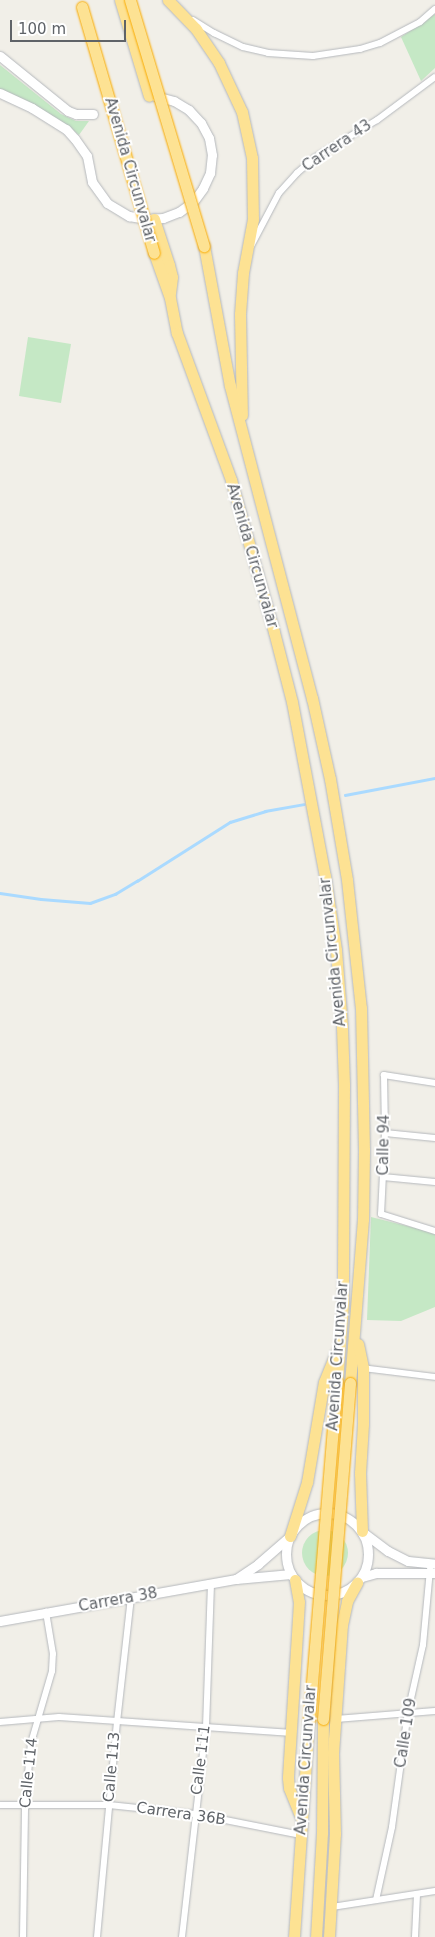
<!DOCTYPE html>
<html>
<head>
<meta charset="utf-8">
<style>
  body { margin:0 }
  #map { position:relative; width:435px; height:1937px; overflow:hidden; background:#f1efe8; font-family:"DejaVu Sans",sans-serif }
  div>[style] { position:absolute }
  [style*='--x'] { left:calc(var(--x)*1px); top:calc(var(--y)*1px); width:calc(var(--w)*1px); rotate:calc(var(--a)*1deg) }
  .green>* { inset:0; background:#c5e8c5 }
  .round { border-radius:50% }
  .stream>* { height:2.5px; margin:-1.25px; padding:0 1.25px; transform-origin:1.25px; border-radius:1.25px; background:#aadaff }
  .roads { filter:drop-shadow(0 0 1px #b5b8bc) drop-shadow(0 0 1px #b5b8bc) }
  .street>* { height:6px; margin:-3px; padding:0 3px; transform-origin:3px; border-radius:3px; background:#fff }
  .secondary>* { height:9px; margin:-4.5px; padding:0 4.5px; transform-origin:4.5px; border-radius:4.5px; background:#fff }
  .secondary>.ring { margin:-4.5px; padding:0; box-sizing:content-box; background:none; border:9px solid #fff; border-radius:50% }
  .highway>* { height:11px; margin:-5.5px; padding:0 5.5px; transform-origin:5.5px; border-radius:5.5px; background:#fde293 }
  .bridges { filter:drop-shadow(0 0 1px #f9ab00) drop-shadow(0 0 1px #f9ab00) }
  .highway-bridge>* { height:11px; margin:-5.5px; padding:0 5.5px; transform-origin:5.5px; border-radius:5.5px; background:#fde293 }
  span { translate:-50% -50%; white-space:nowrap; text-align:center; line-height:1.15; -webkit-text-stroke:4px #fff; paint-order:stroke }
  .street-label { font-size:15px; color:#5f6368 }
  .scale { position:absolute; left:10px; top:20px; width:116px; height:22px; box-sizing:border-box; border:2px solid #5f6368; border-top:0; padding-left:6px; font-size:15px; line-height:18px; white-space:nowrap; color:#5f6368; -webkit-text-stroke:4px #fff; paint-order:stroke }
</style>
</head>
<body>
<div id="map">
  <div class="green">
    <div style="clip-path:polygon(435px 14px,435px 68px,421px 81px,401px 37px)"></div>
    <div style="clip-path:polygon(0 65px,61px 114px,76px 121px,89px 121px,79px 135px,67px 125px,0 90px)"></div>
    <div style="clip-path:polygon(28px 337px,71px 344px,61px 403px,19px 396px)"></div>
    <div style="clip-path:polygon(371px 1217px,435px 1233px,435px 1307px,401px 1321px,367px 1320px)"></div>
    <div class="round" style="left:302px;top:1530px;width:46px;height:46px"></div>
  </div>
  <div class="stream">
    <div style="--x:345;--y:795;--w:92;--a:-10.7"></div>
    <div style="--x:0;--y:893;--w:41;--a:8.3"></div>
    <div style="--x:41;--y:899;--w:49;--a:4.7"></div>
    <div style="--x:90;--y:903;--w:27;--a:-20"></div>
    <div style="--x:115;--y:894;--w:26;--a:-31"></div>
    <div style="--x:137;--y:881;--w:110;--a:-32.4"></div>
    <div style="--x:230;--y:822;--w:37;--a:-17"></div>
    <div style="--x:265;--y:811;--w:39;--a:-10"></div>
  </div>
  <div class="roads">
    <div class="street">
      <div style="--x:193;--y:20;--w:25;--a:32"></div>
      <div style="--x:214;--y:33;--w:32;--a:26"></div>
      <div style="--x:243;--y:47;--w:26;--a:13"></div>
      <div style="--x:268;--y:53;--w:45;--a:3.8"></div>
      <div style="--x:313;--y:56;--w:48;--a:-8.5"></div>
      <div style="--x:360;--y:49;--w:21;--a:-17"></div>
      <div style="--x:380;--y:43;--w:45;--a:-27.7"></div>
      <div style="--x:420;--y:22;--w:20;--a:-41"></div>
      <div style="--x:251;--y:246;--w:60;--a:-62.2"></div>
      <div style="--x:279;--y:193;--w:27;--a:-48"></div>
      <div style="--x:297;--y:173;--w:23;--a:-41"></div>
      <div style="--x:314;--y:158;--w:74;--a:-31.1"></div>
      <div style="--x:377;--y:120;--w:72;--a:-36.6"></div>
      <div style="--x:435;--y:1083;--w:52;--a:-171.1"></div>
      <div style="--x:384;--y:1075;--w:58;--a:89"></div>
      <div style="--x:385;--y:1133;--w:81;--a:92.8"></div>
      <div style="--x:381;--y:1214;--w:57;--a:17.5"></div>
      <div style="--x:385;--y:1133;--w:50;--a:5.7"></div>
      <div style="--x:383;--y:1177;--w:52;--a:5.5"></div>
      <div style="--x:362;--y:1368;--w:74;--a:7"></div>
      <div style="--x:336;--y:1719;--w:99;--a:-4.6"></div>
      <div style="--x:0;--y:1722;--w:59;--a:-4.8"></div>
      <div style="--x:59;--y:1717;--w:234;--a:3.9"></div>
      <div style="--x:0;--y:1805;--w:109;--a:0"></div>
      <div style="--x:109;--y:1805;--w:86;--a:6"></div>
      <div style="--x:195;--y:1814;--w:108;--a:11.2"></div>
      <div style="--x:376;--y:1900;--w:75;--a:-77.6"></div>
      <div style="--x:392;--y:1827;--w:116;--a:-82.1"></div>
      <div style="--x:408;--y:1712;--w:69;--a:-77.4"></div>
      <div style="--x:423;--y:1645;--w:76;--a:-84.7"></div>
      <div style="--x:332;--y:1907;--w:104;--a:-8.8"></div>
      <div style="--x:23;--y:1937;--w:132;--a:-89.1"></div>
      <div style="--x:25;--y:1805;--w:62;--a:-84.5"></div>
      <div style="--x:31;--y:1743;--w:75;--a:-73.7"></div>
      <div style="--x:52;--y:1671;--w:17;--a:-87"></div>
      <div style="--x:53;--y:1654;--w:43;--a:-99.5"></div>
      <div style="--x:97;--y:1937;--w:216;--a:-84.7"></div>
      <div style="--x:117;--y:1722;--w:126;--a:-83.6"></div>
      <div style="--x:182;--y:1937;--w:211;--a:-83.5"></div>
      <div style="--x:206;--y:1727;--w:144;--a:-88"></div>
      <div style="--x:415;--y:1937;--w:43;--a:-87.3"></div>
    </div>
    <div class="secondary">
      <div style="--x:0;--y:56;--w:87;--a:39"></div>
      <div style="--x:68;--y:111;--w:9;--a:21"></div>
      <div style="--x:76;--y:114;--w:17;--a:0"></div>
      <div style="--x:0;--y:93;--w:35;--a:25"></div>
      <div style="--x:32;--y:108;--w:40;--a:32"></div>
      <div style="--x:66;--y:129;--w:13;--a:48"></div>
      <div style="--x:75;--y:139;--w:21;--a:55"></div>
      <div style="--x:87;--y:156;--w:26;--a:79"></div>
      <div style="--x:92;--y:182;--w:26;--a:54"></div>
      <div style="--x:107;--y:203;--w:26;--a:31"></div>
      <div style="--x:129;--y:216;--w:17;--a:10"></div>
      <div style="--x:146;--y:219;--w:17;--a:-3"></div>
      <div style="--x:163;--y:218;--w:17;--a:-21"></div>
      <div style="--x:179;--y:212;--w:17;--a:-36"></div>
      <div style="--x:193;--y:202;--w:17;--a:-54"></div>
      <div style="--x:203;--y:188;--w:17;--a:-65"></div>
      <div style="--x:210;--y:173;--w:18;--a:-84"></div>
      <div style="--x:212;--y:155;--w:17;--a:-100"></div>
      <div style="--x:209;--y:138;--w:17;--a:-118"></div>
      <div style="--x:201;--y:123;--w:18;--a:-133"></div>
      <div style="--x:189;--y:110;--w:17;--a:-149"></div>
      <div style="--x:174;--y:101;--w:20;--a:-165"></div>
      <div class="ring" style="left:286px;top:1513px;width:73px;height:73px"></div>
      <div style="--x:364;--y:1533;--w:30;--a:37"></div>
      <div style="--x:388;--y:1551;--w:22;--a:27"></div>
      <div style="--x:408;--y:1561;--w:27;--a:6"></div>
      <div style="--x:362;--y:1577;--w:15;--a:-16"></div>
      <div style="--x:376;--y:1573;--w:59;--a:0"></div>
      <div style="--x:236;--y:1579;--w:27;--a:-34"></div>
      <div style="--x:258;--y:1564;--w:41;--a:-41.1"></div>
      <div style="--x:0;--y:1621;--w:240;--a:-10.1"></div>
      <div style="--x:236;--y:1579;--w:55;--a:-5.2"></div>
    </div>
    <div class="highway">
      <div style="--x:120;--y:0;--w:100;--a:73.2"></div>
      <div style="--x:168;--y:0;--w:40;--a:46"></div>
      <div style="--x:196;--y:29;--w:41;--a:55.9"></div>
      <div style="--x:219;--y:63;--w:54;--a:64.9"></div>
      <div style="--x:242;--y:112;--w:47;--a:77.7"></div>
      <div style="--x:252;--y:158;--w:61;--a:89.1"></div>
      <div style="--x:253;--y:219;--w:55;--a:100.5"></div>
      <div style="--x:243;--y:273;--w:41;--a:94.2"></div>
      <div style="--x:240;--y:314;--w:101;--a:88.9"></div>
      <div style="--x:154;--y:219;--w:48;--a:71.9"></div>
      <div style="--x:169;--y:265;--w:12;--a:76"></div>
      <div style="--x:172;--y:277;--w:17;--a:97"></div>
      <div style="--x:204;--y:246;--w:142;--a:79.5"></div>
      <div style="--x:230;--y:386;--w:323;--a:75.3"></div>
      <div style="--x:312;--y:698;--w:83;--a:77.5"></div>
      <div style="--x:330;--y:779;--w:102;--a:80.4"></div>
      <div style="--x:347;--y:880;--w:129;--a:83.8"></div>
      <div style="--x:361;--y:1008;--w:142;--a:88.8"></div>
      <div style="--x:364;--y:1150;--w:69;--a:90.8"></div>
      <div style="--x:363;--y:1219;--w:165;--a:94.5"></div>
      <div style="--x:154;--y:253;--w:48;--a:70.4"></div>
      <div style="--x:170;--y:298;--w:36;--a:79"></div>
      <div style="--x:177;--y:333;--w:157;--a:69.8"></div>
      <div style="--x:231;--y:480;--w:158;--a:74.2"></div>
      <div style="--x:274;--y:632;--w:72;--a:75.6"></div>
      <div style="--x:292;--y:702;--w:177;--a:79.3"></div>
      <div style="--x:325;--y:876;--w:75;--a:81.5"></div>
      <div style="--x:336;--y:950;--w:77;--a:85.5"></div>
      <div style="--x:342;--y:1027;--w:58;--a:88"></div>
      <div style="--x:344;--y:1085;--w:217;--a:90.3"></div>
      <div style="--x:343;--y:1302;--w:79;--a:94.3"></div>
      <div style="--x:358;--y:1344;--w:25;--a:78"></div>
      <div style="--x:363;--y:1368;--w:56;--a:90"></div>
      <div style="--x:363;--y:1424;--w:49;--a:93.5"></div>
      <div style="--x:360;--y:1473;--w:58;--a:88"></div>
      <div style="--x:290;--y:1536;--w:57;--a:-72.5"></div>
      <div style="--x:307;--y:1482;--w:101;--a:-80.4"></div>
      <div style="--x:324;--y:1382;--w:31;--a:-68"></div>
      <div style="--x:295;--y:1580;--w:22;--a:80"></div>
      <div style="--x:299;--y:1602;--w:176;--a:93.6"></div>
      <div style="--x:288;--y:1778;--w:10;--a:84"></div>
      <div style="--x:289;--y:1788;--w:35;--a:68"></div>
      <div style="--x:294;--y:1937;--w:219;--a:-86.1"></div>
      <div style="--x:316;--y:1937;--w:104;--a:-86.7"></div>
      <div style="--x:322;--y:1833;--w:114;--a:-89.5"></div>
      <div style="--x:329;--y:1937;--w:103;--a:-86.7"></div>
      <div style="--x:335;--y:1834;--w:81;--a:-91.4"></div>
      <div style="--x:333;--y:1753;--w:128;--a:-86"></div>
      <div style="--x:342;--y:1625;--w:25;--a:-78"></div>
      <div style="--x:347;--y:1601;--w:21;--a:-61"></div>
    </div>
  </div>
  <div class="bridges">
    <div class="highway-bridge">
      <div style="--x:130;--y:0;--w:257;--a:73.3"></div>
      <div style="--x:82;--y:7;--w:256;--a:73.7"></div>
      <div style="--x:309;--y:1719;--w:339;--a:-85.3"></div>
      <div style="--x:323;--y:1719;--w:337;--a:-85.4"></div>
    </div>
  </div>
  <div class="street-label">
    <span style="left:337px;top:146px;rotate:-34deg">Carrera 43</span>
    <span style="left:130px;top:170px;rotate:74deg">Avenida Circunvalar</span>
    <span style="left:252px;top:556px;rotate:74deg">Avenida Circunvalar</span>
    <span style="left:333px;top:952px;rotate:-96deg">Avenida Circunvalar</span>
    <span style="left:384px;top:1145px;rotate:-89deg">Calle 94</span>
    <span style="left:338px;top:1356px;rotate:-86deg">Avenida Circunvalar</span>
    <span style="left:118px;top:1600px;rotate:-10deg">Carrera 38</span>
    <span style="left:406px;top:1733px;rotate:-81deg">Calle 109</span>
    <span style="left:201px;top:1760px;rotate:-83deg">Calle 111</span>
    <span style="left:306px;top:1760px;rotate:-86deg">Avenida Circunvalar</span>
    <span style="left:112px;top:1767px;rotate:-85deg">Calle 113</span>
    <span style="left:29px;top:1773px;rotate:-84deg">Calle 114</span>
    <span style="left:181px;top:1814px;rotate:8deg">Carrera 36B</span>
  </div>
  <div class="scale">100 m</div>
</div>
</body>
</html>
